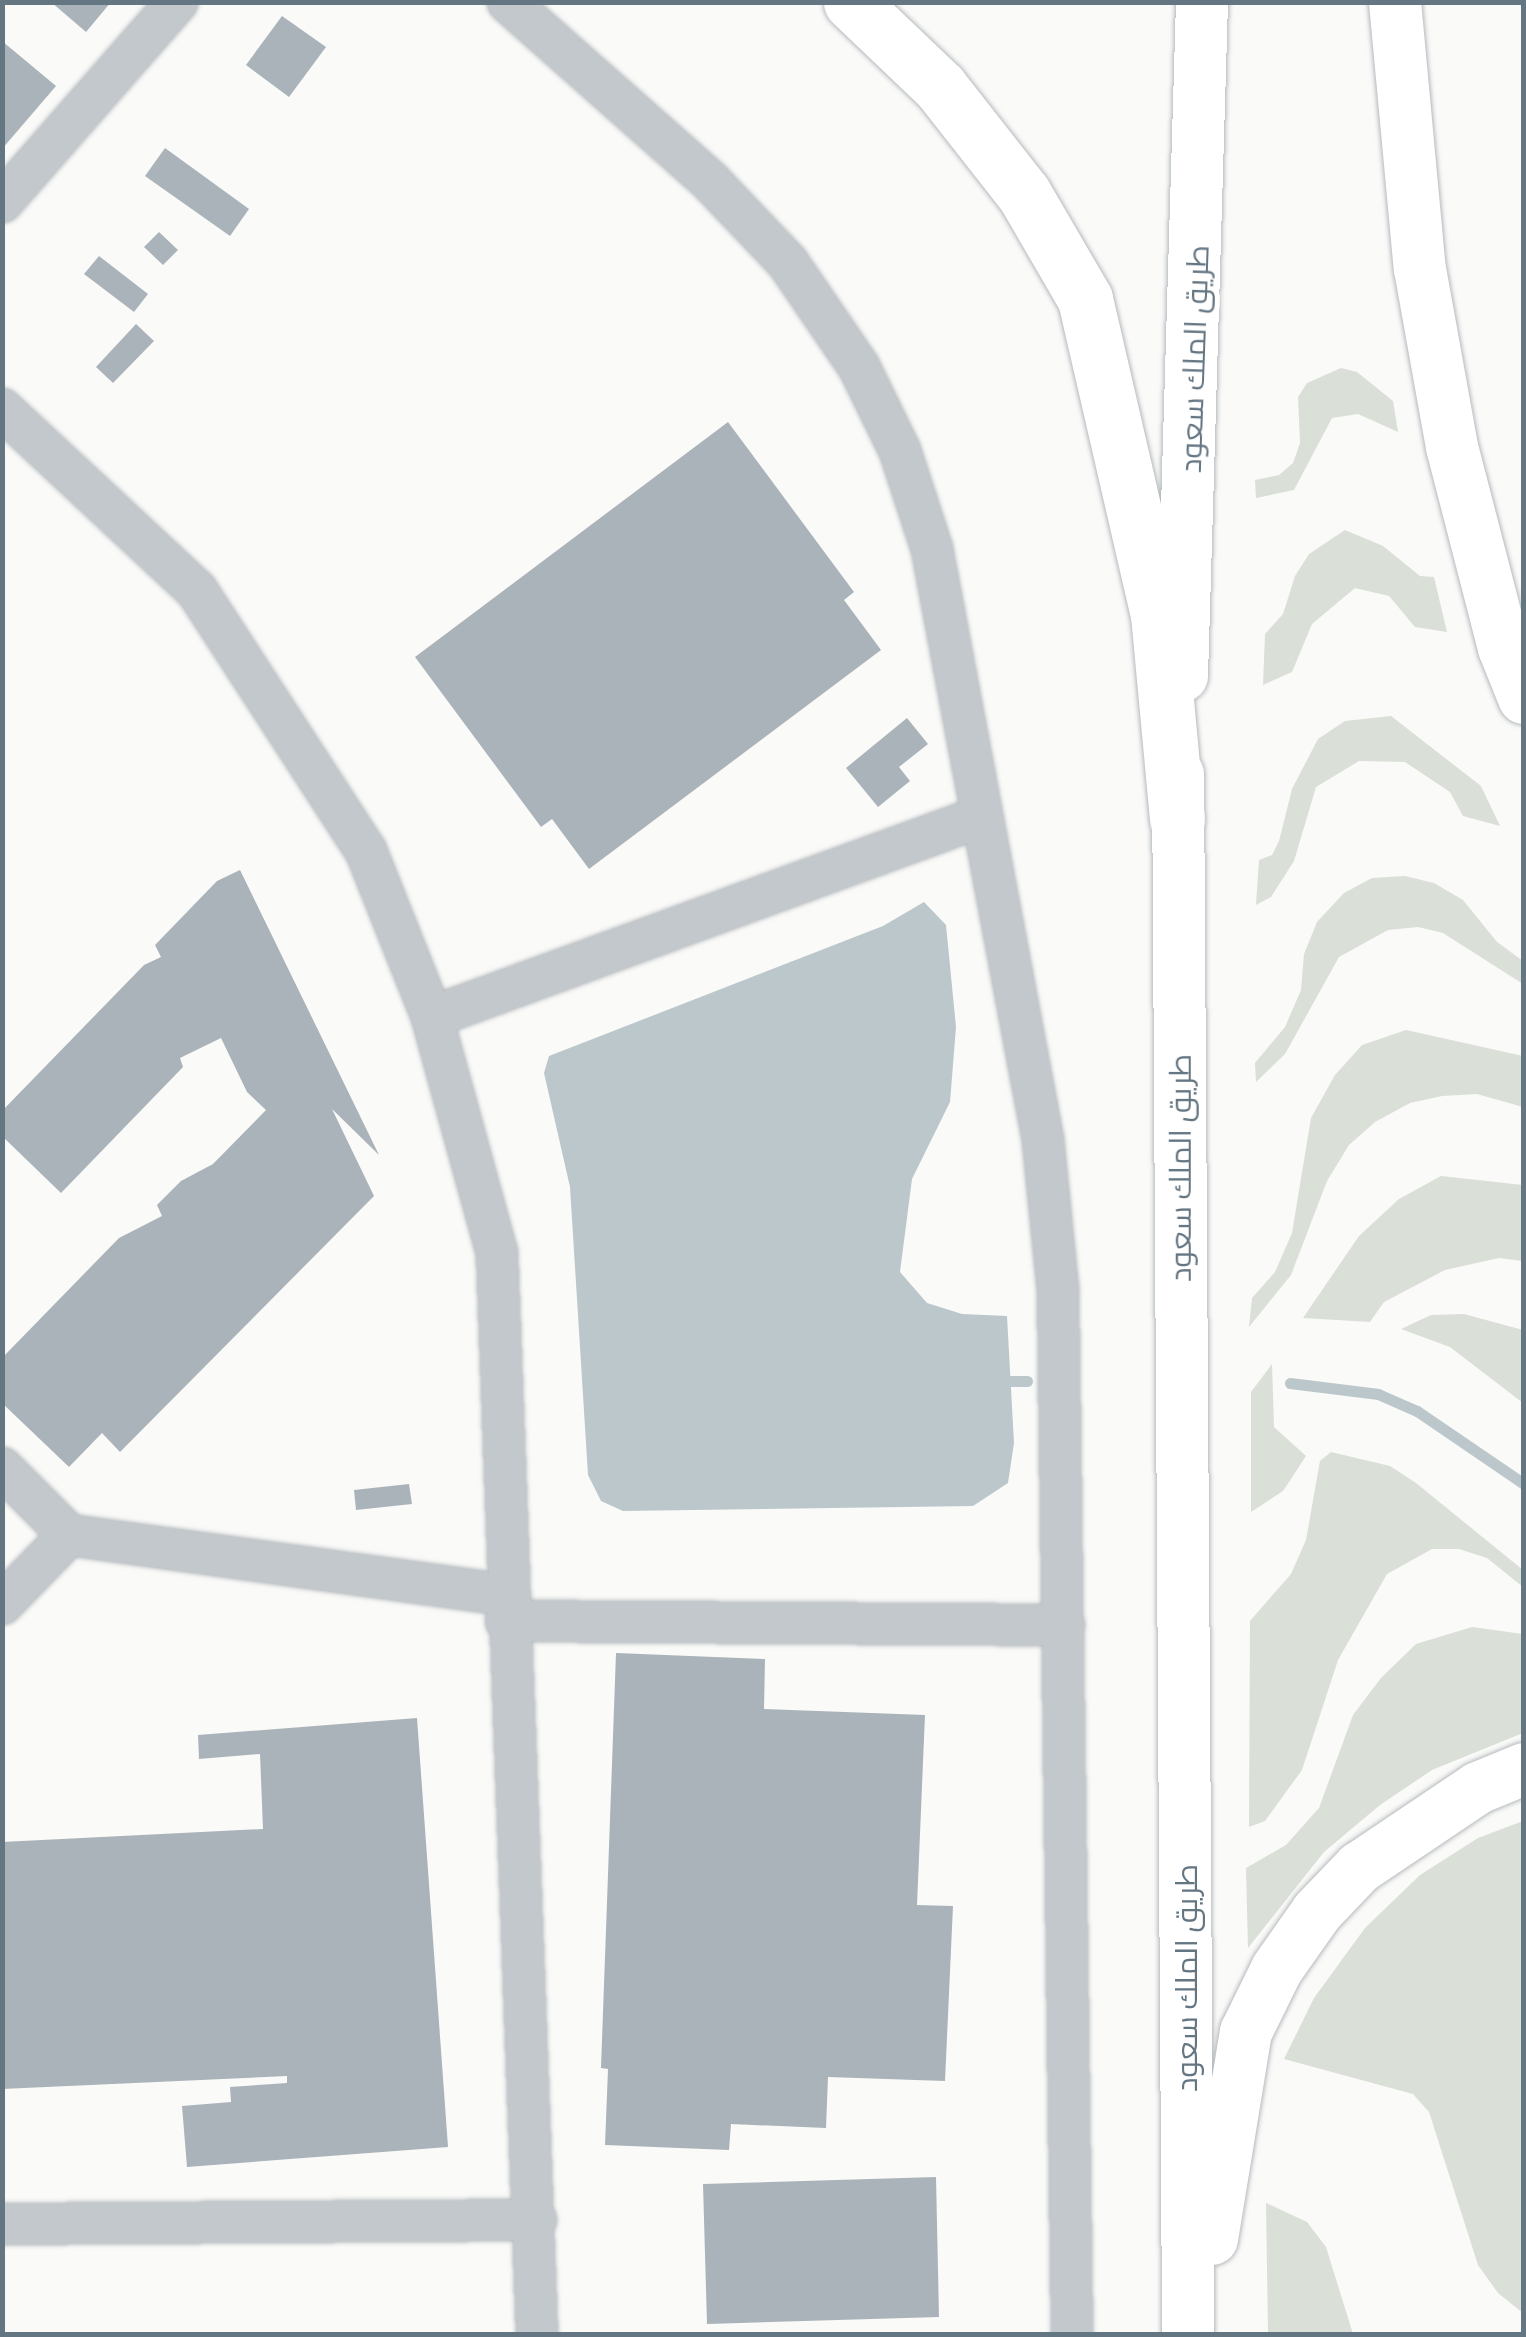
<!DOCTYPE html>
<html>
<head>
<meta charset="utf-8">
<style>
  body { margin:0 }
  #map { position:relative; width:1526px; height:2337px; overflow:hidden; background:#fafaf8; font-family:"Exo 2",Cairo,sans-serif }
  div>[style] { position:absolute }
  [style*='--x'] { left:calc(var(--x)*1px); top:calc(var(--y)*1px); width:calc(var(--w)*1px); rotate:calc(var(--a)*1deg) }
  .green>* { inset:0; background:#dadfd7 }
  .water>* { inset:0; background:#bbc7cb }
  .stream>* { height:11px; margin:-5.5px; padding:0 5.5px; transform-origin:5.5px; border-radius:5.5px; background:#bbc7cb }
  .building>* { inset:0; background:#aab3b9 }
  .roads { filter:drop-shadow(0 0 2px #b5babe) drop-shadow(0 0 2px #b5babe) }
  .minor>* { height:40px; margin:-20px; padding:0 20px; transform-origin:20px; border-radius:20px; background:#c3c8cc }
  .major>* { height:52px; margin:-26px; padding:0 26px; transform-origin:26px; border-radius:26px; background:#fff }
  .highway>* { height:55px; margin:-27.5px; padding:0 27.5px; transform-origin:27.5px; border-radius:27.5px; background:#fff }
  span { translate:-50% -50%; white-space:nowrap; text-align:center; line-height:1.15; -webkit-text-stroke:10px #fff; paint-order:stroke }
  .street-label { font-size:30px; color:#657683 }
  .frame { position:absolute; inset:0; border:5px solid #657683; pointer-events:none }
</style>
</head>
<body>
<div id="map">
  <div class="green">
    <div style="clip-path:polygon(1341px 368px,1357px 372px,1393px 401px,1398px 432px,1358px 414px,1332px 418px,1294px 490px,1256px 498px,1255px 480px,1279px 475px,1293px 463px,1300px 443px,1298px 397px,1307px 383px)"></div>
    <div style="clip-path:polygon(1345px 530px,1383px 546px,1420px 576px,1434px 577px,1447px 632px,1415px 627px,1389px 596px,1355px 588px,1312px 624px,1292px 672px,1263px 685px,1265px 634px,1283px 614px,1295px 576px,1309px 554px)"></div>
    <div style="clip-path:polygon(1391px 716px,1481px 786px,1500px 826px,1463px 816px,1450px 792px,1405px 762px,1359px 761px,1316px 787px,1294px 861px,1271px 897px,1256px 905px,1259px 860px,1272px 855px,1279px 841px,1292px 789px,1318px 739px,1345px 721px)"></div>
    <div style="clip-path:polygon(1405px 876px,1434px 883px,1463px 900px,1497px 942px,1523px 961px,1523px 984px,1443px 933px,1418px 927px,1388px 930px,1339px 957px,1285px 1054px,1256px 1082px,1255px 1063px,1285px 1027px,1301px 990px,1304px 954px,1317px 922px,1344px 893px,1372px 878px)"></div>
    <div style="clip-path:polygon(1406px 1030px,1523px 1056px,1523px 1107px,1477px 1094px,1442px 1096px,1410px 1103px,1375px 1122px,1349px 1145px,1327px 1181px,1291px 1275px,1249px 1327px,1252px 1298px,1275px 1272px,1292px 1233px,1311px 1118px,1335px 1075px,1362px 1045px)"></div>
    <div style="clip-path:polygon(1441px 1176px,1523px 1185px,1523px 1261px,1499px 1258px,1445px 1270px,1384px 1302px,1370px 1322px,1303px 1318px,1359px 1236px,1399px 1199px)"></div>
    <div style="clip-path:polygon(1464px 1314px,1523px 1330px,1523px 1403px,1450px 1347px,1401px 1329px,1431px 1315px)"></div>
    <div style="clip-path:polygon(1272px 1364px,1274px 1427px,1306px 1456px,1283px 1491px,1251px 1512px,1251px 1392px)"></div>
    <div style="clip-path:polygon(1331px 1452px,1390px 1466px,1416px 1483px,1523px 1570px,1523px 1587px,1487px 1558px,1459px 1549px,1432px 1549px,1387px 1574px,1338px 1660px,1302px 1770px,1265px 1821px,1249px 1827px,1250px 1621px,1291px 1574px,1306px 1540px,1320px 1461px)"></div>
    <div style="clip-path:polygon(1472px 1627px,1523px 1634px,1523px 1733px,1432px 1770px,1380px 1805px,1324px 1852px,1248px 1948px,1246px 1868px,1286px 1845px,1319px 1808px,1353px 1715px,1381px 1678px,1416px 1644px)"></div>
    <div style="clip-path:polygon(1523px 1821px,1524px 1821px,1523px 2313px,1498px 2293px,1478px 2265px,1429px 2112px,1413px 2094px,1284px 2059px,1314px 1998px,1365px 1928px,1420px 1875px,1478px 1838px)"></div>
    <div style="clip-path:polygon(1266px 2203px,1307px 2222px,1326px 2247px,1353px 2334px,1268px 2334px)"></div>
  </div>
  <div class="water">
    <div style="clip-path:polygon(924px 902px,946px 925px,956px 1027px,950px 1102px,912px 1179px,900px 1272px,927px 1303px,962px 1314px,1007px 1316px,1014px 1443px,1008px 1483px,973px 1506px,623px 1511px,601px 1501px,588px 1475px,570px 1187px,544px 1073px,549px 1056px,883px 926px)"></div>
  </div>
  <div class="stream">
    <div style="--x:996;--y:1381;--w:31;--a:0"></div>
    <div style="--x:1290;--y:1383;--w:89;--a:7.1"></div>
    <div style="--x:1378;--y:1394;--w:43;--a:23.6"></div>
    <div style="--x:1417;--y:1411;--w:130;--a:34.3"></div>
  </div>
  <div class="building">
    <div style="clip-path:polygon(51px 2px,111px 2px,86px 32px)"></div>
    <div style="clip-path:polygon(282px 16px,326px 47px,289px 97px,246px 65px)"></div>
    <div style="clip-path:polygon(2px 41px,56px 86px,2px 149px)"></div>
    <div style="clip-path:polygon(165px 148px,249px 209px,230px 236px,145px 176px)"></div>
    <div style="clip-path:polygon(159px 232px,178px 250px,163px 265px,144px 247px)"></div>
    <div style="clip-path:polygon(99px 256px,148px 294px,134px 312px,84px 274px)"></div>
    <div style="clip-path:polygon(136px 324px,154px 341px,113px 383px,96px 367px)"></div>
    <div style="clip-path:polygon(728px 422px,854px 592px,844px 600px,881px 650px,589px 869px,552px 819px,541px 827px,415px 657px)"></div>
    <div style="clip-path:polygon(907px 718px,928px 744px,899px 767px,910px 781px,878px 807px,846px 768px)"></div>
    <div style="clip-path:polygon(240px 870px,379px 1155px,332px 1109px,374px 1196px,120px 1452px,102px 1433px,69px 1467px,2px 1403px,2px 1358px,119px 1238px,162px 1216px,157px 1205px,181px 1181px,213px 1164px,266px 1110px,247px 1092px,221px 1038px,180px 1058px,183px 1067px,61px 1193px,2px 1136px,2px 1111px,144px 965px,161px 957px,155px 945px,217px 881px)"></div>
    <div style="clip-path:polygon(409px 1484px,412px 1504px,356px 1510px,354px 1490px)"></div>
    <div style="clip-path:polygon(616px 1653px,765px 1659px,764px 1709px,925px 1715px,917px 1905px,953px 1906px,945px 2081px,828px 2077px,826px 2128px,731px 2124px,729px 2150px,605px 2145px,608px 2069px,601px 2068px)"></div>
    <div style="clip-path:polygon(417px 1718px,448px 2147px,187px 2167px,182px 2106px,231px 2102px,230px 2087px,287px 2083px,287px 2076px,2px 2089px,2px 1842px,263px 1829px,260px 1754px,199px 1759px,198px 1735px)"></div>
    <div style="clip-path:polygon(936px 2177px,939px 2317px,707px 2324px,703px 2184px)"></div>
  </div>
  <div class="roads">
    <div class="minor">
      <div style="--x:508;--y:2;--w:270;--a:41.5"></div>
      <div style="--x:710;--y:181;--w:113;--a:46.4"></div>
      <div style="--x:788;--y:263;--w:126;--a:55.7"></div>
      <div style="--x:859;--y:367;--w:93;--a:64"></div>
      <div style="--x:900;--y:451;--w:103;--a:71.9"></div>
      <div style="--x:932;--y:549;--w:601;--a:79.36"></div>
      <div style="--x:1043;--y:1140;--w:151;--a:84.3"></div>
      <div style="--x:1058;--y:1290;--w:1044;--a:89.23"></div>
      <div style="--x:2;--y:202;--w:266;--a:-48.8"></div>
      <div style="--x:2;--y:409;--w:267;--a:43"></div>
      <div style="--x:197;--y:591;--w:310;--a:57"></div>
      <div style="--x:366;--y:851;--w:179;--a:68.3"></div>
      <div style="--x:432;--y:1017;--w:245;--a:74.6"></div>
      <div style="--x:497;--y:1253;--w:1082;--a:87.88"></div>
      <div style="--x:432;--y:1017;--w:583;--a:-20.05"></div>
      <div style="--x:2;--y:1468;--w:95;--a:45"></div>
      <div style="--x:69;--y:1535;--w:440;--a:7.8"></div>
      <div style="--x:2;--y:1604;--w:96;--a:-45.8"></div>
      <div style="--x:506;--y:1621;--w:558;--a:0.41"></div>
      <div style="--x:2;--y:2224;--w:534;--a:-0.43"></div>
    </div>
    <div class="major">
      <div style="--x:1395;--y:2;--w:268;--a:84.7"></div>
      <div style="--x:1420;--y:269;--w:181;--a:79.8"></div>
      <div style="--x:1452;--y:447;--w:208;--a:75.5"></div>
      <div style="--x:1504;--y:648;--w:54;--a:68.2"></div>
      <div style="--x:1182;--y:676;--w:674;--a:-88.3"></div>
      <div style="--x:1178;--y:774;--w:1560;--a:89.63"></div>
      <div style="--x:1212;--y:2239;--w:210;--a:-80.7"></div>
      <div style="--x:1246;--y:2032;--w:70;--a:-63.8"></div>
      <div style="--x:1277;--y:1969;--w:70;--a:-54.9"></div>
      <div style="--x:1317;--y:1912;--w:61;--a:-46.3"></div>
      <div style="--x:1359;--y:1868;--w:143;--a:-33.9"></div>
      <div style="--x:1478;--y:1788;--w:50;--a:-22.4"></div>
    </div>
    <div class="highway">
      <div style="--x:851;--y:2;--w:123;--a:43.7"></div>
      <div style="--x:940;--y:87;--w:136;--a:51.9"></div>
      <div style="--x:1024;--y:194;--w:121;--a:59.8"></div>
      <div style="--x:1085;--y:299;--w:323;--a:77"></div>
      <div style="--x:1158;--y:614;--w:206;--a:84.7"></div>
    </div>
  </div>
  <div class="street-label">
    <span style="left:1193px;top:359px;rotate:-88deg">طريق الملك سعود</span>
    <span style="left:1179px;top:1168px;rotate:-90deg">طريق الملك سعود</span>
    <span style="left:1185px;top:1978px;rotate:-90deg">طريق الملك سعود</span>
  </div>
  <div class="frame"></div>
</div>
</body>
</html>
